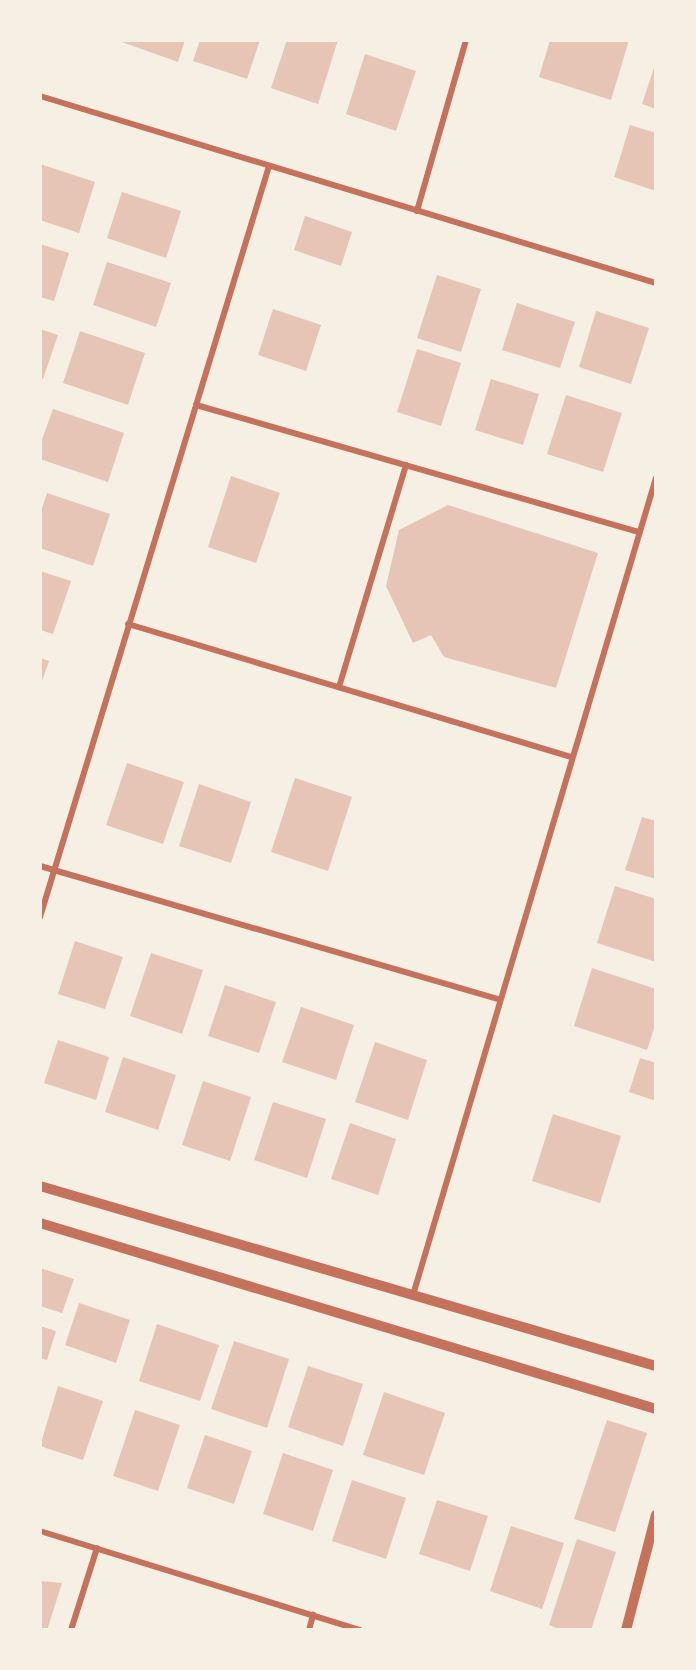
<!DOCTYPE html>
<html>
<head>
<meta charset="utf-8">
<style>
  body { margin:0 }
  #map { position:relative; width:696px; height:1670px; overflow:hidden; background:#f6efe4; font-family:Figtree,sans-serif }
  div>[style] { position:absolute }
  [style*='--x'] { left:calc(var(--x)*1px); top:calc(var(--y)*1px); width:calc(var(--w)*1px); rotate:calc(var(--a)*1deg) }
  .building>* { inset:0; background:#e6c5b7 }
  .minor>* { height:6px; margin:-3px; padding:0 3px; transform-origin:3px; border-radius:3px; background:#c5725c }
  .tertiary>* { height:10px; margin:-5px; padding:0 5px; transform-origin:5px; border-radius:5px; background:#c5725c }
  span { translate:-50% -50%; white-space:nowrap; text-align:center; line-height:1.15; -webkit-text-stroke:6px #f6efe4; paint-order:stroke }
  .frame { position:absolute; inset:0; border:42px solid #f6efe4; pointer-events:none }
</style>
</head>
<body>
<div id="map">
  <div class="building">
    <div style="clip-path:polygon(116px 40px,185px 40px,178px 62px)"></div>
    <div style="clip-path:polygon(200px 40px,260px 40px,247px 79px,193px 61px)"></div>
    <div style="clip-path:polygon(287px 40px,338px 40px,318px 104px,271px 88px)"></div>
    <div style="clip-path:polygon(550px 40px,629px 40px,611px 100px,539px 77px)"></div>
    <div style="clip-path:polygon(365px 54px,416px 71px,396px 131px,346px 114px)"></div>
    <div style="clip-path:polygon(655px 65px,656px 65px,656px 109px,642px 104px)"></div>
    <div style="clip-path:polygon(630px 125px,656px 133px,656px 191px,614px 177px)"></div>
    <div style="clip-path:polygon(40px 164px,95px 182px,79px 233px,40px 220px)"></div>
    <div style="clip-path:polygon(122px 192px,181px 211px,166px 258px,107px 238px)"></div>
    <div style="clip-path:polygon(305px 216px,352px 232px,341px 266px,294px 250px)"></div>
    <div style="clip-path:polygon(40px 244px,69px 253px,54px 301px,40px 297px)"></div>
    <div style="clip-path:polygon(107px 262px,171px 283px,156px 327px,93px 305px)"></div>
    <div style="clip-path:polygon(437px 275px,481px 289px,461px 352px,417px 338px)"></div>
    <div style="clip-path:polygon(517px 303px,575px 322px,560px 368px,502px 350px)"></div>
    <div style="clip-path:polygon(273px 309px,321px 325px,306px 371px,258px 355px)"></div>
    <div style="clip-path:polygon(596px 311px,649px 328px,631px 384px,579px 367px)"></div>
    <div style="clip-path:polygon(40px 329px,58px 335px,43px 379px,40px 379px)"></div>
    <div style="clip-path:polygon(80px 331px,145px 353px,128px 405px,63px 383px)"></div>
    <div style="clip-path:polygon(417px 349px,461px 363px,441px 426px,397px 412px)"></div>
    <div style="clip-path:polygon(491px 379px,539px 394px,523px 445px,475px 430px)"></div>
    <div style="clip-path:polygon(566px 395px,622px 413px,603px 472px,547px 454px)"></div>
    <div style="clip-path:polygon(53px 409px,124px 433px,108px 482px,40px 459px,40px 445px)"></div>
    <div style="clip-path:polygon(231px 476px,280px 493px,256px 563px,208px 547px)"></div>
    <div style="clip-path:polygon(47px 493px,110px 514px,93px 566px,40px 548px,40px 514px)"></div>
    <div style="clip-path:polygon(448px 505px,598px 553px,556px 688px,444px 657px,431px 635px,413px 643px,386px 586px,399px 530px)"></div>
    <div style="clip-path:polygon(40px 571px,71px 581px,53px 634px,40px 630px)"></div>
    <div style="clip-path:polygon(40px 658px,49px 661px,41px 684px,40px 684px)"></div>
    <div style="clip-path:polygon(127px 763px,184px 782px,163px 844px,106px 825px)"></div>
    <div style="clip-path:polygon(295px 778px,352px 797px,328px 871px,271px 852px)"></div>
    <div style="clip-path:polygon(199px 784px,251px 802px,231px 863px,179px 846px)"></div>
    <div style="clip-path:polygon(642px 817px,656px 821px,656px 879px,625px 870px)"></div>
    <div style="clip-path:polygon(615px 886px,656px 899px,656px 962px,597px 943px)"></div>
    <div style="clip-path:polygon(75px 941px,123px 957px,105px 1009px,58px 994px)"></div>
    <div style="clip-path:polygon(151px 953px,203px 970px,182px 1034px,130px 1016px)"></div>
    <div style="clip-path:polygon(592px 968px,656px 989px,656px 1023px,647px 1050px,574px 1026px)"></div>
    <div style="clip-path:polygon(225px 985px,276px 1002px,259px 1053px,208px 1036px)"></div>
    <div style="clip-path:polygon(301px 1007px,354px 1025px,336px 1080px,282px 1062px)"></div>
    <div style="clip-path:polygon(58px 1040px,109px 1057px,96px 1100px,44px 1083px)"></div>
    <div style="clip-path:polygon(375px 1042px,427px 1060px,408px 1120px,355px 1102px)"></div>
    <div style="clip-path:polygon(123px 1057px,176px 1075px,158px 1130px,105px 1112px)"></div>
    <div style="clip-path:polygon(640px 1058px,656px 1063px,656px 1101px,629px 1092px)"></div>
    <div style="clip-path:polygon(203px 1081px,251px 1097px,230px 1161px,182px 1145px)"></div>
    <div style="clip-path:polygon(273px 1102px,326px 1119px,307px 1178px,254px 1160px)"></div>
    <div style="clip-path:polygon(553px 1114px,621px 1136px,600px 1203px,532px 1181px)"></div>
    <div style="clip-path:polygon(350px 1123px,396px 1139px,378px 1195px,331px 1179px)"></div>
    <div style="clip-path:polygon(40px 1268px,74px 1279px,62px 1313px,40px 1306px)"></div>
    <div style="clip-path:polygon(79px 1303px,130px 1320px,116px 1363px,65px 1345px)"></div>
    <div style="clip-path:polygon(157px 1324px,219px 1345px,200px 1401px,139px 1381px)"></div>
    <div style="clip-path:polygon(40px 1326px,56px 1331px,47px 1360px,40px 1358px)"></div>
    <div style="clip-path:polygon(234px 1341px,289px 1359px,267px 1428px,211px 1409px)"></div>
    <div style="clip-path:polygon(308px 1366px,363px 1384px,343px 1446px,288px 1427px)"></div>
    <div style="clip-path:polygon(58px 1386px,103px 1401px,83px 1460px,40px 1446px)"></div>
    <div style="clip-path:polygon(384px 1392px,445px 1413px,424px 1475px,363px 1455px)"></div>
    <div style="clip-path:polygon(135px 1410px,180px 1425px,158px 1491px,113px 1476px)"></div>
    <div style="clip-path:polygon(607px 1420px,647px 1433px,615px 1532px,574px 1519px)"></div>
    <div style="clip-path:polygon(205px 1435px,252px 1451px,234px 1504px,187px 1488px)"></div>
    <div style="clip-path:polygon(283px 1453px,333px 1470px,313px 1531px,263px 1514px)"></div>
    <div style="clip-path:polygon(352px 1480px,406px 1498px,386px 1559px,332px 1541px)"></div>
    <div style="clip-path:polygon(437px 1500px,488px 1516px,470px 1571px,419px 1554px)"></div>
    <div style="clip-path:polygon(511px 1526px,564px 1543px,542px 1609px,490px 1591px)"></div>
    <div style="clip-path:polygon(577px 1539px,616px 1552px,591px 1630px,561px 1630px,549px 1625px)"></div>
    <div style="clip-path:polygon(40px 1581px,62px 1583px,47px 1630px,40px 1630px)"></div>
  </div>
  <div class="minor">
    <div style="--x:40;--y:96;--w:644;--a:16.89"></div>
    <div style="--x:417;--y:211;--w:178;--a:-74"></div>
    <div style="--x:196;--y:405;--w:461;--a:16"></div>
    <div style="--x:128;--y:624;--w:463;--a:16.7"></div>
    <div style="--x:339;--y:687;--w:232;--a:-73.2"></div>
    <div style="--x:40;--y:866;--w:479;--a:16.2"></div>
    <div style="--x:40;--y:917;--w:785;--a:-73.04"></div>
    <div style="--x:413;--y:1295;--w:852;--a:-73.44"></div>
    <div style="--x:40;--y:1531;--w:335;--a:17.2"></div>
    <div style="--x:71;--y:1630;--w:86;--a:-72.4"></div>
    <div style="--x:309;--y:1630;--w:16;--a:-75"></div>
  </div>
  <div class="tertiary">
    <div style="--x:40;--y:1186;--w:642;--a:16.29"></div>
    <div style="--x:40;--y:1223;--w:643;--a:16.8"></div>
    <div style="--x:626;--y:1630;--w:119;--a:-75.4"></div>
  </div>
  <div class="frame"></div>
</div>
</body>
</html>
